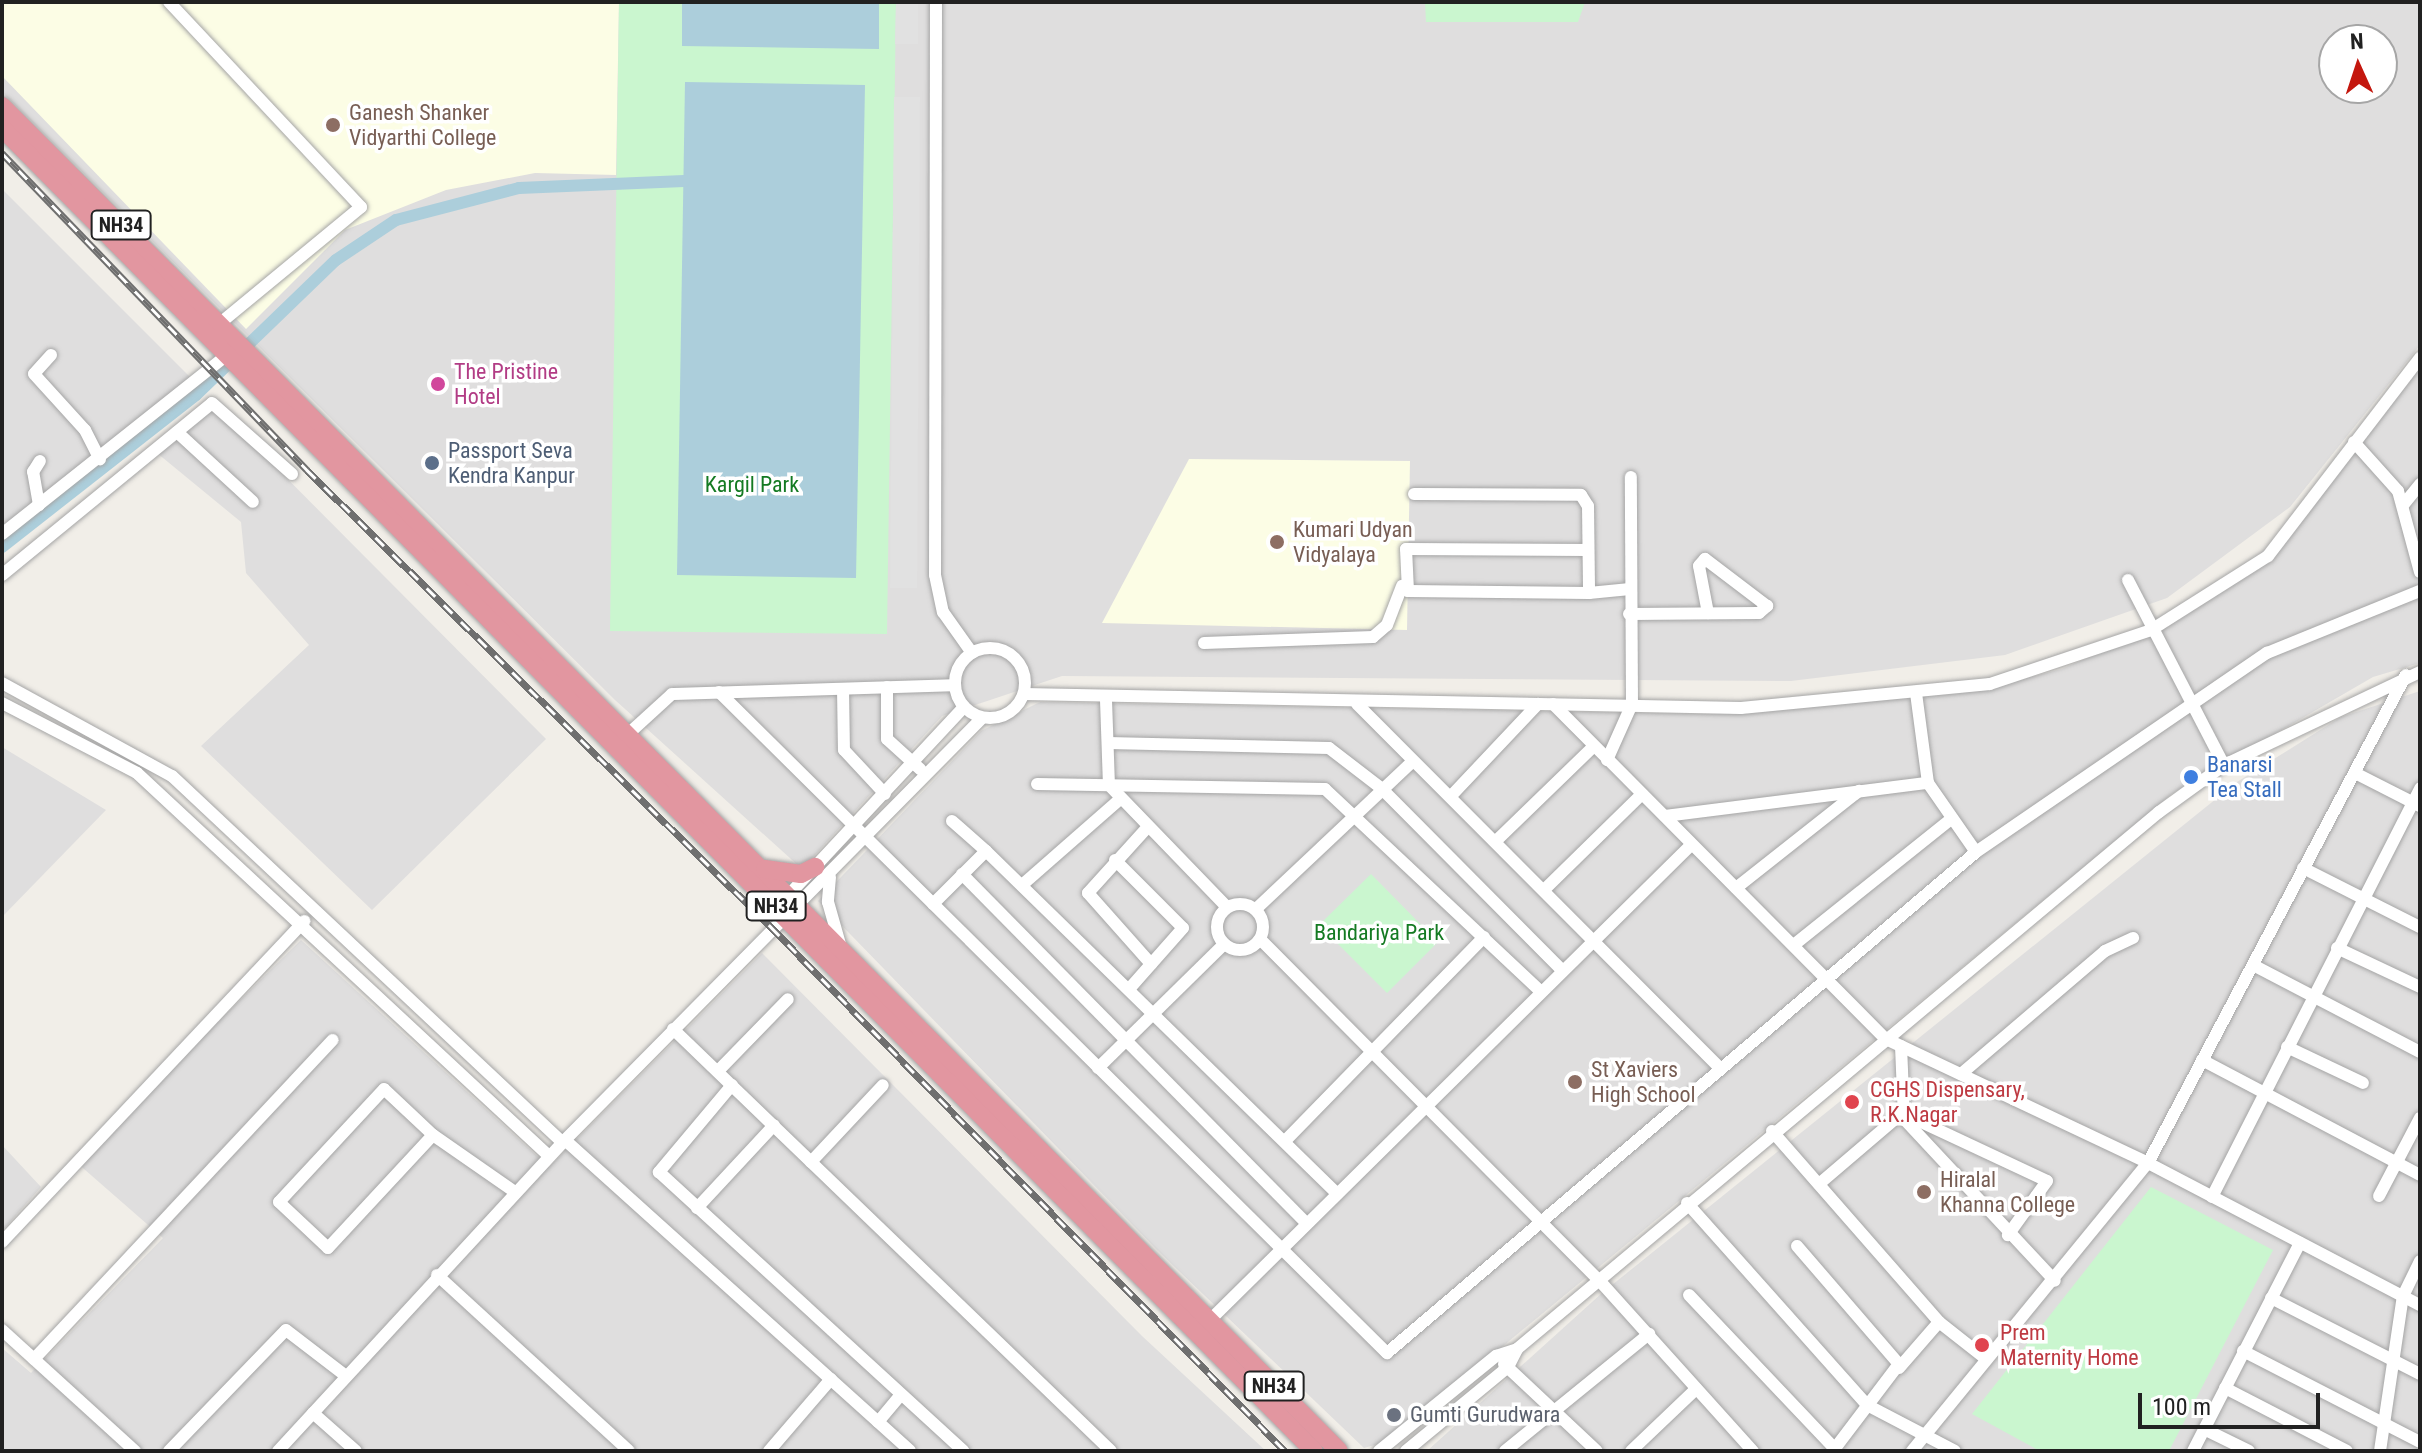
<!DOCTYPE html>
<html>
<head>
<meta charset="utf-8">
<style>
  body { margin:0 }
  #map { position:relative; width:2422px; height:1453px; overflow:hidden; background:#f1eee8; font-family:"Roboto Condensed",sans-serif }
  div>[style] { position:absolute }
  [style*='--x'] { left:calc(var(--x)*1px); top:calc(var(--y)*1px); width:calc(var(--w)*1px); rotate:calc(var(--a)*1deg) }
  .residential>* { inset:0; background:#dfdede }
  .education>* { inset:0; background:#fcfde5 }
  .park>* { inset:0; background:#caf6cf }
  .parking>* { inset:0; background:#e1e1e1 }
  .water>* { inset:0; background:#accedb }
  .canal>* { height:12px; margin:-6px; padding:0 6px; transform-origin:6px; border-radius:6px; background:#accedb }
  .roads { filter:drop-shadow(0 0 2px #a5a5a5) drop-shadow(0 0 2px #a5a5a5) }
  .minor>* { height:12px; margin:-6px; padding:0 6px; transform-origin:6px; border-radius:6px; background:#fff }
  .minor>.ring { margin:-6px; padding:0; box-sizing:content-box; background:none; border:12px solid #fff; border-radius:50% }
  .highway>* { height:18px; margin:-9px; padding:0 9px; transform-origin:9px; border-radius:9px; background:#e296a0 }
  .rail>* { height:7px; margin-top:-3.5px; transform-origin:0; background:repeating-linear-gradient(90deg,#fff 0 12px,#6f6f6f 0 24px); box-sizing:border-box; border-block:2px solid #6f6f6f }
  .dots>* { width:22px; height:22px; translate:-50% -50%; box-sizing:border-box; border:4px solid #fff; border-radius:50% }
  span { translate:-50% -50%; white-space:nowrap; text-align:center; line-height:1.15; -webkit-text-stroke:7px #fff; paint-order:stroke }
  .shield-label span { padding:2px 6px; background:#fff; border:2px solid; border-radius:6px; -webkit-text-stroke-width:0 }
  .shield-label { font-size:20px; color:#212121; font-weight:700 }
  .education-label { font-size:22px; color:#785e54 }
  .left { translate:0 -50%; text-align:left }
  .hotel-label { font-size:22px; color:#b23c85 }
  .service-label { font-size:22px; color:#4e5e75 }
  .park-label { font-size:22px; color:#147a22 }
  .shop-label { font-size:22px; color:#366cbe }
  .health-label { font-size:22px; color:#be3a42 }
  .worship-label { font-size:22px; color:#5b616d }
  .frame { position:absolute; inset:0; border:4px solid #212121; pointer-events:none }
  .north { position:absolute; left:2318px; top:24px; width:80px; height:80px; box-sizing:border-box; background:#fff; border:2px solid #a6a6a6; border-radius:50%; rotate:357deg; font-size:22px; font-weight:700; line-height:32px; text-align:center; color:#212121 }
  .north::after { content:''; display:block; margin:auto; width:28px; height:36px; background:#c4170e; clip-path:polygon(50% 0,100% 100%,50% 72%,0 100%) }
  .scale { position:absolute; left:2138px; top:1393px; width:182px; height:36px; box-sizing:border-box; border:4px solid #212121; border-top:0; padding-left:10px; font-size:24px; line-height:28px; white-space:nowrap; color:#212121; -webkit-text-stroke:6px #fff; paint-order:stroke }
</style>
</head>
<body>
<div id="map">
  <div class="residential">
    <div style="clip-path:polygon(evenodd,2px 2px,2420px 2px,2420px 345px,2290px 507px,2167px 598px,2005px 655px,1791px 681px,1062px 676px,942px 716px,802px 869px,615px 700px,2px 92px,2px 2px,2334px 40px,2382px 40px,2382px 88px,2334px 88px,2334px 40px)"></div>
    <div style="clip-path:polygon(2px 189px,191px 378px,2px 533px)"></div>
    <div style="clip-path:polygon(2420px 362px,2420px 663px,2373px 677px,2173px 793px,1388px 1441px,1364px 1448px,1157px 1250px,818px 901px,981px 731px,1040px 702px,1712px 714px,2003px 684px,2062px 669px,2184px 615px,2271px 558px)"></div>
    <div style="clip-path:polygon(215px 406px,546px 739px,372px 910px,201px 746px,309px 645px,246px 573px,241px 522px,157px 453px)"></div>
    <div style="clip-path:polygon(2420px 691px,2420px 1451px,1427px 1451px,1602px 1293px,2237px 782px,2341px 717px)"></div>
    <div style="clip-path:polygon(2px 747px,106px 810px,2px 917px)"></div>
    <div style="clip-path:polygon(301px 940px,549px 1167px,762px 953px,1142px 1336px,1266px 1451px,2px 1451px,2px 1348px,31px 1373px,163px 1238px,76px 1162px)"></div>
    <div style="clip-path:polygon(2px 1145px,41px 1187px,2px 1231px)"></div>
  </div>
  <div class="education">
    <div style="clip-path:polygon(2px 2px,619px 2px,616px 175px,535px 173px,446px 190px,345px 230px,246px 329px,2px 76px)"></div>
    <div style="clip-path:polygon(1189px 459px,1410px 461px,1407px 630px,1102px 623px)"></div>
  </div>
  <div class="park">
    <div style="clip-path:polygon(619px 2px,896px 2px,887px 634px,610px 631px)"></div>
    <div style="clip-path:polygon(1425px 2px,1585px 2px,1578px 22px,1426px 22px)"></div>
    <div style="clip-path:polygon(1371px 874px,1438px 942px,1387px 993px,1319px 925px)"></div>
    <div style="clip-path:polygon(2151px 1187px,2273px 1250px,2169px 1451px,2040px 1451px,1972px 1414px)"></div>
  </div>
  <div class="parking">
    <div style="clip-path:polygon(896px 2px,918px 2px,918px 44px,895px 44px)"></div>
    <div style="clip-path:polygon(894px 97px,920px 97px,917px 588px,890px 588px)"></div>
  </div>
  <div class="water">
    <div style="clip-path:polygon(682px 2px,879px 2px,879px 49px,682px 46px)"></div>
    <div style="clip-path:polygon(685px 82px,865px 85px,856px 578px,677px 575px)"></div>
  </div>
  <div class="canal">
    <div style="--x:2;--y:547;--w:246;--a:-38.1"></div>
    <div style="--x:196;--y:395;--w:194;--a:-44"></div>
    <div style="--x:336;--y:260;--w:72;--a:-33.7"></div>
    <div style="--x:396;--y:220;--w:127;--a:-14.6"></div>
    <div style="--x:519;--y:188;--w:165;--a:-2.4"></div>
  </div>
  <div class="roads">
    <div class="minor">
      <div style="--x:169;--y:2;--w:281;--a:46.9"></div>
      <div style="--x:361;--y:207;--w:192;--a:140.5"></div>
      <div style="--x:936;--y:2;--w:573;--a:90.1"></div>
      <div style="--x:935;--y:575;--w:38;--a:78"></div>
      <div style="--x:943;--y:612;--w:50;--a:54.7"></div>
      <div style="--x:51;--y:355;--w:25;--a:132"></div>
      <div style="--x:34;--y:374;--w:76;--a:47.7"></div>
      <div style="--x:85;--y:430;--w:33;--a:63"></div>
      <div style="--x:177;--y:432;--w:103;--a:42.6"></div>
      <div style="--x:2354;--y:442;--w:66;--a:48.1"></div>
      <div style="--x:2398;--y:491;--w:84;--a:74.8"></div>
      <div style="--x:1414;--y:494;--w:167;--a:0.3"></div>
      <div style="--x:1581;--y:495;--w:13;--a:58"></div>
      <div style="--x:1588;--y:506;--w:87;--a:89.3"></div>
      <div style="--x:1589;--y:593;--w:181;--a:-179.4"></div>
      <div style="--x:1408;--y:591;--w:42;--a:-92.7"></div>
      <div style="--x:1406;--y:549;--w:182;--a:0.3"></div>
      <div style="--x:2404;--y:504;--w:26;--a:-51"></div>
      <div style="--x:39;--y:505;--w:34;--a:-100"></div>
      <div style="--x:33;--y:472;--w:13;--a:-58"></div>
      <div style="--x:2;--y:534;--w:289;--a:-38.5"></div>
      <div style="--x:2;--y:575;--w:271;--a:-39.3"></div>
      <div style="--x:212;--y:403;--w:107;--a:41.6"></div>
      <div style="--x:2128;--y:580;--w:208;--a:62.6"></div>
      <div style="--x:1589;--y:593;--w:41;--a:-5.6"></div>
      <div style="--x:1629;--y:614;--w:130;--a:-0.4"></div>
      <div style="--x:1759;--y:613;--w:11;--a:-41"></div>
      <div style="--x:1767;--y:606;--w:78;--a:-142.8"></div>
      <div style="--x:1705;--y:559;--w:9;--a:131"></div>
      <div style="--x:1699;--y:566;--w:48;--a:79.2"></div>
      <div style="--x:1204;--y:643;--w:169;--a:-2"></div>
      <div style="--x:1373;--y:637;--w:18;--a:-41"></div>
      <div style="--x:1387;--y:625;--w:42;--a:-69"></div>
      <div class="ring" style="left:955px;top:648px;width:58px;height:58px"></div>
      <div style="--x:2;--y:683;--w:194;--a:28.7"></div>
      <div style="--x:172;--y:776;--w:535;--a:43.18"></div>
      <div style="--x:887;--y:687;--w:52;--a:90"></div>
      <div style="--x:887;--y:739;--w:45;--a:42.3"></div>
      <div style="--x:843;--y:689;--w:61;--a:89.1"></div>
      <div style="--x:844;--y:750;--w:60;--a:47"></div>
      <div style="--x:719;--y:692;--w:940;--a:44.7"></div>
      <div style="--x:1387;--y:1353;--w:773;--a:-40.38"></div>
      <div style="--x:1976;--y:852;--w:353;--a:-34.4"></div>
      <div style="--x:2267;--y:653;--w:165;--a:-22.1"></div>
      <div style="--x:1916;--y:693;--w:91;--a:82.4"></div>
      <div style="--x:1928;--y:783;--w:84;--a:55.2"></div>
      <div style="--x:1024;--y:694;--w:717;--a:1.12"></div>
      <div style="--x:1741;--y:708;--w:250;--a:-5.5"></div>
      <div style="--x:1990;--y:684;--w:170;--a:-18.5"></div>
      <div style="--x:2151;--y:630;--w:138;--a:-32.3"></div>
      <div style="--x:2268;--y:556;--w:250;--a:-52.5"></div>
      <div style="--x:1106;--y:700;--w:85;--a:88"></div>
      <div style="--x:1109;--y:785;--w:170;--a:46"></div>
      <div style="--x:2;--y:703;--w:152;--a:27.4"></div>
      <div style="--x:137;--y:773;--w:563;--a:42.91"></div>
      <div style="--x:1357;--y:704;--w:515;--a:45.08"></div>
      <div style="--x:1553;--y:704;--w:472;--a:45.2"></div>
      <div style="--x:1886;--y:1039;--w:290;--a:25.3"></div>
      <div style="--x:2148;--y:1163;--w:307;--a:27.6"></div>
      <div style="--x:626;--y:736;--w:62;--a:-42.4"></div>
      <div style="--x:672;--y:694;--w:282;--a:-1.8"></div>
      <div style="--x:1108;--y:743;--w:221;--a:1.3"></div>
      <div style="--x:1329;--y:748;--w:66;--a:37.6"></div>
      <div style="--x:1381;--y:788;--w:258;--a:45.2"></div>
      <div style="--x:1607;--y:760;--w:61;--a:-65.9"></div>
      <div style="--x:1632;--y:704;--w:227;--a:-90.3"></div>
      <div style="--x:2355;--y:773;--w:73;--a:26.9"></div>
      <div style="--x:1037;--y:784;--w:288;--a:1"></div>
      <div style="--x:1325;--y:789;--w:295;--a:43.2"></div>
      <div style="--x:1451;--y:796;--w:127;--a:-46.6"></div>
      <div style="--x:1665;--y:816;--w:265;--a:-7.2"></div>
      <div style="--x:952;--y:821;--w:45;--a:41.4"></div>
      <div style="--x:1145;--y:830;--w:85;--a:132.1"></div>
      <div style="--x:1088;--y:893;--w:95;--a:48.4"></div>
      <div style="--x:1497;--y:840;--w:134;--a:-44.1"></div>
      <div style="--x:1115;--y:860;--w:96;--a:45"></div>
      <div style="--x:1183;--y:928;--w:81;--a:131.5"></div>
      <div style="--x:2303;--y:868;--w:131;--a:26.8"></div>
      <div style="--x:962;--y:874;--w:491;--a:45.4"></div>
      <div style="--x:830;--y:877;--w:25;--a:95"></div>
      <div style="--x:828;--y:902;--w:44;--a:74.1"></div>
      <div style="--x:1022;--y:885;--w:129;--a:-41.2"></div>
      <div style="--x:1546;--y:888;--w:134;--a:-44.4"></div>
      <div style="--x:1736;--y:888;--w:157;--a:-38.3"></div>
      <div style="--x:784;--y:900;--w:264;--a:-47"></div>
      <div style="--x:933;--y:904;--w:75;--a:-45"></div>
      <div style="--x:986;--y:851;--w:491;--a:44.3"></div>
      <div class="ring" style="left:1217px;top:904px;width:34px;height:34px"></div>
      <div style="--x:1256;--y:909;--w:214;--a:-43.3"></div>
      <div style="--x:1260;--y:939;--w:479;--a:45.2"></div>
      <div style="--x:1598;--y:1279;--w:232;--a:48"></div>
      <div style="--x:1795;--y:944;--w:201;--a:-38.7"></div>
      <div style="--x:2337;--y:948;--w:92;--a:25.2"></div>
      <div style="--x:2253;--y:965;--w:188;--a:27.5"></div>
      <div style="--x:673;--y:1029;--w:608;--a:43.93"></div>
      <div style="--x:1901;--y:1046;--w:73;--a:87.6"></div>
      <div style="--x:1904;--y:1119;--w:221;--a:47"></div>
      <div style="--x:2287;--y:1047;--w:84;--a:25.3"></div>
      <div style="--x:2202;--y:1060;--w:246;--a:27.8"></div>
      <div style="--x:1098;--y:1068;--w:177;--a:-44.5"></div>
      <div style="--x:718;--y:1071;--w:100;--a:-45.8"></div>
      <div style="--x:1961;--y:1074;--w:189;--a:-40.5"></div>
      <div style="--x:2105;--y:951;--w:31;--a:-25"></div>
      <div style="--x:732;--y:1085;--w:114;--a:130"></div>
      <div style="--x:659;--y:1172;--w:413;--a:42.5"></div>
      <div style="--x:1772;--y:1131;--w:254;--a:48.8"></div>
      <div style="--x:1939;--y:1322;--w:60;--a:38.2"></div>
      <div style="--x:433;--y:1135;--w:67;--a:-136.8"></div>
      <div style="--x:384;--y:1089;--w:154;--a:132.9"></div>
      <div style="--x:279;--y:1202;--w:67;--a:43.2"></div>
      <div style="--x:328;--y:1248;--w:154;--a:-47.1"></div>
      <div style="--x:433;--y:1135;--w:100;--a:34.8"></div>
      <div style="--x:565;--y:1140;--w:464;--a:42"></div>
      <div style="--x:1285;--y:1141;--w:285;--a:-45.7"></div>
      <div style="--x:811;--y:1162;--w:105;--a:-46.9"></div>
      <div style="--x:1819;--y:1184;--w:109;--a:-40.5"></div>
      <div style="--x:1902;--y:1113;--w:160;--a:25.1"></div>
      <div style="--x:2047;--y:1181;--w:67;--a:125.8"></div>
      <div style="--x:2379;--y:1196;--w:88;--a:-62.3"></div>
      <div style="--x:2212;--y:1197;--w:459;--a:-63"></div>
      <div style="--x:1687;--y:1203;--w:271;--a:48.3"></div>
      <div style="--x:1867;--y:1405;--w:99;--a:27.6"></div>
      <div style="--x:697;--y:1208;--w:113;--a:-47.1"></div>
      <div style="--x:2;--y:1242;--w:441;--a:-46.7"></div>
      <div style="--x:1797;--y:1246;--w:156;--a:49.2"></div>
      <div style="--x:1899;--y:1364;--w:109;--a:127.2"></div>
      <div style="--x:437;--y:1275;--w:260;--a:42.5"></div>
      <div style="--x:1689;--y:1295;--w:212;--a:46.5"></div>
      <div style="--x:2271;--y:1298;--w:167;--a:27"></div>
      <div style="--x:1210;--y:1320;--w:676;--a:-44.64"></div>
      <div style="--x:2;--y:1330;--w:180;--a:42.3"></div>
      <div style="--x:2243;--y:1351;--w:199;--a:27.2"></div>
      <div style="--x:34;--y:1359;--w:437;--a:-46.9"></div>
      <div style="--x:1504;--y:1364;--w:127;--a:43.1"></div>
      <div style="--x:1899;--y:1368;--w:61;--a:-49"></div>
      <div style="--x:2225;--y:1388;--w:137;--a:27.3"></div>
      <div style="--x:313;--y:1413;--w:57;--a:41.5"></div>
      <div style="--x:878;--y:1422;--w:35;--a:-50"></div>
      <div style="--x:2204;--y:1429;--w:50;--a:26.1"></div>
      <div style="--x:169;--y:1451;--w:168;--a:-46"></div>
      <div style="--x:286;--y:1330;--w:76;--a:37.5"></div>
      <div style="--x:278;--y:1451;--w:423;--a:-47.3"></div>
      <div style="--x:565;--y:1140;--w:593;--a:-45.34"></div>
      <div style="--x:769;--y:1451;--w:95;--a:-49.3"></div>
      <div style="--x:1379;--y:1451;--w:151;--a:-39.1"></div>
      <div style="--x:1496;--y:1356;--w:22;--a:-18"></div>
      <div style="--x:1517;--y:1349;--w:837;--a:-39.91"></div>
      <div style="--x:2159;--y:812;--w:80;--a:-35.9"></div>
      <div style="--x:2224;--y:765;--w:217;--a:-25.4"></div>
      <div style="--x:1406;--y:1451;--w:132;--a:-39.5"></div>
      <div style="--x:1508;--y:1367;--w:20;--a:-63"></div>
      <div style="--x:1505;--y:1451;--w:186;--a:-39.1"></div>
      <div style="--x:1631;--y:1451;--w:90;--a:-43.6"></div>
      <div style="--x:1912;--y:1451;--w:372;--a:-50.7"></div>
      <div style="--x:2148;--y:1163;--w:552;--a:-62.14"></div>
      <div style="--x:2193;--y:1451;--w:234;--a:-62.8"></div>
      <div style="--x:2380;--y:1451;--w:157;--a:-81.6"></div>
      <div style="--x:2403;--y:1296;--w:39;--a:-64"></div>
    </div>
    <div class="highway">
      <div style="--x:2;--y:106;--w:1896;--a:45.17"></div>
      <div style="--x:2;--y:128;--w:1863;--a:45.24"></div>
      <div style="--x:765;--y:869;--w:36;--a:8"></div>
      <div style="--x:801;--y:874;--w:16;--a:-27"></div>
    </div>
  </div>
  <div class="rail">
    <div style="--x:2;--y:153;--w:440;--a:46.1"></div>
    <div style="--x:307;--y:470;--w:651;--a:44.56"></div>
    <div style="--x:771;--y:927;--w:734;--a:45.55"></div>
  </div>
  <div class="dots">
    <div style="left:333px;top:125px;background:#8d6e63"></div>
    <div style="left:438px;top:384px;background:#d1479c"></div>
    <div style="left:432px;top:463px;background:#5c6f8a"></div>
    <div style="left:1277px;top:542px;background:#8d6e63"></div>
    <div style="left:2191px;top:777px;background:#3f7fe0"></div>
    <div style="left:1575px;top:1082px;background:#8d6e63"></div>
    <div style="left:1852px;top:1102px;background:#e0444e"></div>
    <div style="left:1924px;top:1192px;background:#8d6e63"></div>
    <div style="left:1982px;top:1345px;background:#e0444e"></div>
    <div style="left:1394px;top:1415px;background:#6b7280"></div>
  </div>
  <div class="shield-label">
    <span style="left:121px;top:225px">NH34</span>
    <span style="left:776px;top:906px">NH34</span>
    <span style="left:1274px;top:1386px">NH34</span>
  </div>
  <div class="education-label">
    <span class="left" style="left:349px;top:125px">Ganesh Shanker<br>Vidyarthi College</span>
    <span class="left" style="left:1293px;top:542px">Kumari Udyan<br>Vidyalaya</span>
    <span class="left" style="left:1591px;top:1082px">St Xaviers<br>High School</span>
    <span class="left" style="left:1940px;top:1192px">Hiralal<br>Khanna College</span>
  </div>
  <div class="hotel-label">
    <span class="left" style="left:454px;top:384px">The Pristine<br>Hotel</span>
  </div>
  <div class="service-label">
    <span class="left" style="left:448px;top:463px">Passport Seva<br>Kendra Kanpur</span>
  </div>
  <div class="park-label">
    <span style="left:752px;top:485px">Kargil Park</span>
    <span style="left:1379px;top:933px">Bandariya Park</span>
  </div>
  <div class="shop-label">
    <span class="left" style="left:2207px;top:777px">Banarsi<br>Tea Stall</span>
  </div>
  <div class="health-label">
    <span class="left" style="left:1870px;top:1102px">CGHS Dispensary,<br>R.K.Nagar</span>
    <span class="left" style="left:2000px;top:1345px">Prem<br>Maternity Home</span>
  </div>
  <div class="worship-label">
    <span class="left" style="left:1410px;top:1415px">Gumti Gurudwara</span>
  </div>
  <div class="frame"></div>
  <div class="north">N</div>
  <div class="scale">100 m</div>
</div>
</body>
</html>
